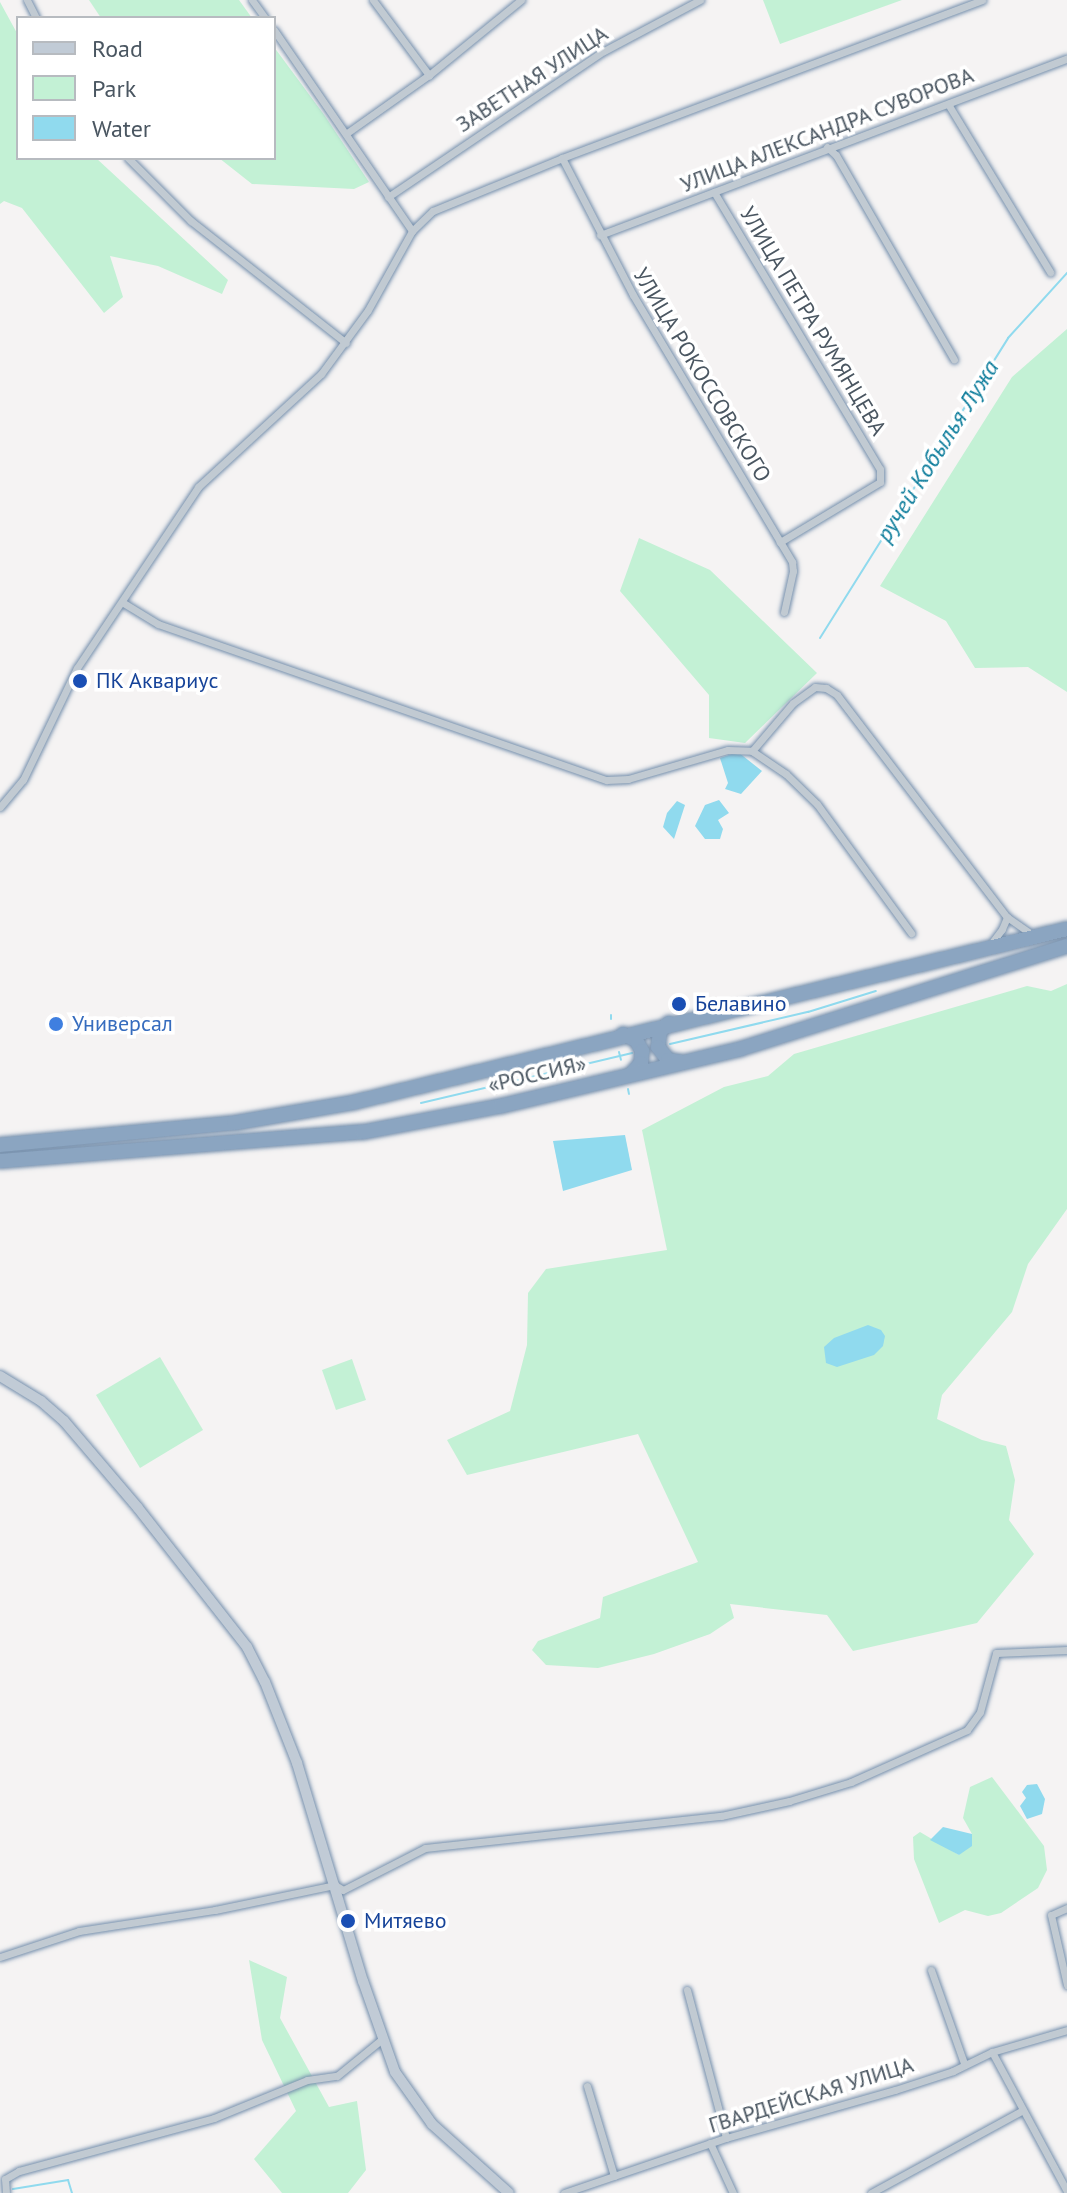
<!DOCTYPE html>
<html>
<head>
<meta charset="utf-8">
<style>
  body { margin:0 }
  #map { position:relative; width:1067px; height:2193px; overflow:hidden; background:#f5f3f3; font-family:"PT Sans",sans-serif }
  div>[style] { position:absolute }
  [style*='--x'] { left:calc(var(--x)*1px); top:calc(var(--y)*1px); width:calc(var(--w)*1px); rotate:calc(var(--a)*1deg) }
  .green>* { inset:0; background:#c3f1d5 }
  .water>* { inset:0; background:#90daee }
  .stream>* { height:2px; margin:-1px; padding:0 1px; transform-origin:1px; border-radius:1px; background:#90daee }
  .roads { filter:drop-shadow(0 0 2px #7690ad) drop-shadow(0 0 2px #7690ad) }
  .street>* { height:7px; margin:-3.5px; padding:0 3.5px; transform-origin:3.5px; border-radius:3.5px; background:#c1cad2 }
  .secondary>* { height:10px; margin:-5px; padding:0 5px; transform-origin:5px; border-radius:5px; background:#c1cbd6 }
  .highway>* { height:14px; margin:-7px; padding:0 7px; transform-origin:7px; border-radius:7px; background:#8ba5c1 }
  .dots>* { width:22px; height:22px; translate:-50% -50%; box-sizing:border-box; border:4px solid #fff; border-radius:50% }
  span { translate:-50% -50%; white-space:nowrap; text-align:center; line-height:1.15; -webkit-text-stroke:7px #fff; paint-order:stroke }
  .street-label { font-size:22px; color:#4a5661 }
  .transit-label { font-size:22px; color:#164399 }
  .left { translate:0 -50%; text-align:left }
  .shop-label { font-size:22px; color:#366cbe }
  .water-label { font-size:24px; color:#0c7c9b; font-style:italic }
  .legend { position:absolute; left:16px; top:16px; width:260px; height:144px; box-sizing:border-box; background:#fff; border:2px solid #b7bbc0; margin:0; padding:10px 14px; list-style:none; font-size:24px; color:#4a5661 }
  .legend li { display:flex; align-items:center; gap:16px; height:40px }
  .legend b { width:40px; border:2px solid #b7bbc0 }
</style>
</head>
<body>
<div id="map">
  <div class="green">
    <div style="clip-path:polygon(89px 0,239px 0,252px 18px,101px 18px)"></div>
    <div style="clip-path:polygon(763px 0,902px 0,780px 44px)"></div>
    <div style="clip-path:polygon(0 2px,18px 35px,18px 158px,96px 158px,228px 280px,222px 294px,158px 266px,110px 256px,123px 297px,104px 313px,22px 208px,4px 201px,0 204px)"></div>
    <div style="clip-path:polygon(274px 47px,325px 116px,369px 182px,354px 189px,252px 184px,219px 158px,274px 158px)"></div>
    <div style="clip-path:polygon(1067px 329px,1067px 692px,1028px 667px,975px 668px,946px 621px,880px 586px,1012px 377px)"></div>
    <div style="clip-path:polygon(639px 538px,710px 570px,817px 673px,745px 743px,709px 738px,709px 695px,620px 591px)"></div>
    <div style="clip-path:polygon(1067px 984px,1067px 1209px,1028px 1264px,1012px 1312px,942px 1395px,937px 1419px,982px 1440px,1006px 1446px,1015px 1480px,1009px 1520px,1034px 1554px,977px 1623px,853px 1651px,827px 1615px,730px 1604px,734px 1618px,710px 1634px,654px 1654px,598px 1668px,546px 1665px,532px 1650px,538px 1641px,600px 1618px,603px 1597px,698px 1562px,638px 1434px,467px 1475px,447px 1440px,510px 1411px,527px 1345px,528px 1293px,546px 1269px,667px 1250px,642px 1130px,724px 1087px,768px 1076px,794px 1054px,1027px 986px,1051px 991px)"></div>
    <div style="clip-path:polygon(160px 1357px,203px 1430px,140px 1468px,96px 1395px)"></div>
    <div style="clip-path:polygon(352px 1359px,366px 1400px,336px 1410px,322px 1370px)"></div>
    <div style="clip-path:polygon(992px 1777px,1044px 1846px,1047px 1870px,1038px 1888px,1001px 1913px,988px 1916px,965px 1910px,939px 1923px,914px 1859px,913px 1837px,920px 1832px,959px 1855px,972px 1834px,963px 1818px,970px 1787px)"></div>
    <div style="clip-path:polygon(249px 1960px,287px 1977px,280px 2018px,329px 2107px,357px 2101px,366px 2170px,348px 2193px,282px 2193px,254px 2159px,296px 2111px,262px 2040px)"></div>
  </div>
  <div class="water">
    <div style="clip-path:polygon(738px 752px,762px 771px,741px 794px,725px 789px,728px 783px,720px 758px)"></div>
    <div style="clip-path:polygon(719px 800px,729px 813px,718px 820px,723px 829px,720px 839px,705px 839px,695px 826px,705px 805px)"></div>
    <div style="clip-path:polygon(677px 801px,685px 805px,674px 839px,663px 827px,667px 813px)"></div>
    <div style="clip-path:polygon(625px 1135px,632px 1170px,563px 1191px,553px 1141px)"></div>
    <div style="clip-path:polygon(868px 1325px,881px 1330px,885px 1336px,883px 1346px,874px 1355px,837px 1367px,826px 1363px,824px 1347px,834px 1338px)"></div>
    <div style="clip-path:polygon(1037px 1784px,1045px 1799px,1042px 1814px,1027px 1819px,1020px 1806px,1026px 1798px,1022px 1792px,1027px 1785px)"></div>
    <div style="clip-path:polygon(943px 1827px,972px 1834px,972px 1846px,959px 1855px,930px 1840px)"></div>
  </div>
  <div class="stream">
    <div style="--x:820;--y:638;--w:354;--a:-57.9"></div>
    <div style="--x:1008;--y:338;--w:88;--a:-47.8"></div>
    <div style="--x:611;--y:1015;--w:4;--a:90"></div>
    <div style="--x:670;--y:1044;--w:142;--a:-13.1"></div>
    <div style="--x:808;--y:1012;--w:71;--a:-17.2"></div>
    <div style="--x:619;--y:1052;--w:8;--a:76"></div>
    <div style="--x:628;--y:1089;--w:5;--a:79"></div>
    <div style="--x:421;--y:1103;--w:217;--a:-13.3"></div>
    <div style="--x:13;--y:2189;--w:56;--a:-9.3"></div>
    <div style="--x:68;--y:2180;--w:14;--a:73"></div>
  </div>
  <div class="roads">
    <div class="street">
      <div style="--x:27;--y:0;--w:20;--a:63"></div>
      <div style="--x:252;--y:0;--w:22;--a:54"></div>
      <div style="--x:373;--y:0;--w:94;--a:53.3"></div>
      <div style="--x:274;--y:30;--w:244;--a:55.5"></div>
      <div style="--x:948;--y:104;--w:197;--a:58.7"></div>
      <div style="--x:347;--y:133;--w:100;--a:-35.3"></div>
      <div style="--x:429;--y:75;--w:119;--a:-39.2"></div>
      <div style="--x:827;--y:147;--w:12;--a:42"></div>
      <div style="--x:836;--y:155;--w:236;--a:60"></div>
      <div style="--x:128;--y:158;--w:89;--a:45"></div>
      <div style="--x:191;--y:221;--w:197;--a:38.2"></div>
      <div style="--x:562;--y:158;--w:154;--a:62.6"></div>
      <div style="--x:633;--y:295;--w:311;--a:59.2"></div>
      <div style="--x:792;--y:562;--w:9;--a:84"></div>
      <div style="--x:793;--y:571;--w:42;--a:102.4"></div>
      <div style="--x:714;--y:192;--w:323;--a:59.1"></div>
      <div style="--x:880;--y:469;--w:13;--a:90"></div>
      <div style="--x:880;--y:482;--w:117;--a:149"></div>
      <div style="--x:388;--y:197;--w:261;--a:-34.1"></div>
      <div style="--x:604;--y:51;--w:109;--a:-28"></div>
      <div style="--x:600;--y:235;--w:499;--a:-20.7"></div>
      <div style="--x:122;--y:602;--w:42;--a:31.4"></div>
      <div style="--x:158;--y:624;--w:475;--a:19.2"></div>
      <div style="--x:607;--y:780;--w:21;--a:-3"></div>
      <div style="--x:628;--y:779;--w:104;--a:-16.2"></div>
      <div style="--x:728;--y:750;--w:24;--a:2"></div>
      <div style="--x:752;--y:751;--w:41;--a:34.1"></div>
      <div style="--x:786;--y:774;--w:43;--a:44.1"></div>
      <div style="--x:817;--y:804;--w:160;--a:53.9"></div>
      <div style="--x:752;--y:751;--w:63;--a:-49.5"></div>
      <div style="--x:793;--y:703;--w:27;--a:-36"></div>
      <div style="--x:815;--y:687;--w:11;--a:5"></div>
      <div style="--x:826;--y:688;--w:13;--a:32"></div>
      <div style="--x:837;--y:695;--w:280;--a:52.6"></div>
      <div style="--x:1007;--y:917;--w:32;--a:35"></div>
      <div style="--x:0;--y:807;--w:35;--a:-50"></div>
      <div style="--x:23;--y:780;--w:124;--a:-64.3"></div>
      <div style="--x:77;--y:668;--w:218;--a:-56.2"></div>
      <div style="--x:198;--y:487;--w:167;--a:-42.6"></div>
      <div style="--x:321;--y:374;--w:79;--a:-53.7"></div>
      <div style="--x:368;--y:310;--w:90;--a:-60.9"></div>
      <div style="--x:412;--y:231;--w:29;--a:-44"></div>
      <div style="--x:433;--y:211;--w:139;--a:-22.3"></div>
      <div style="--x:562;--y:158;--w:449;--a:-20.6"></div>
      <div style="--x:990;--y:945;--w:20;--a:-53"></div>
      <div style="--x:1002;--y:929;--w:13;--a:-67"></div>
      <div style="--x:1067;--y:1908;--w:17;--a:156"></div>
      <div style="--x:1051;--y:1915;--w:72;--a:77.1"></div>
      <div style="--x:0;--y:1957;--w:83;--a:-18.2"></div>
      <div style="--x:79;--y:1931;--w:138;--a:-8.8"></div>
      <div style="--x:215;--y:1910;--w:123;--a:-11.8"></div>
      <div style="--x:335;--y:1885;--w:9;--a:32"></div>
      <div style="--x:343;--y:1890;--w:92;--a:-27.1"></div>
      <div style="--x:425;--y:1848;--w:298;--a:-6.2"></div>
      <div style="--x:721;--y:1816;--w:70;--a:-12.4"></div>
      <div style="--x:789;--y:1801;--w:65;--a:-17"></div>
      <div style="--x:851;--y:1782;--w:127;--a:-24.1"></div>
      <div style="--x:967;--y:1730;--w:22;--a:-54"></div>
      <div style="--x:980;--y:1712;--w:61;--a:-74.8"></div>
      <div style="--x:996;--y:1653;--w:71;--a:-2.4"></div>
      <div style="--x:931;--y:1970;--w:99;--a:70.5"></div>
      <div style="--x:687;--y:1990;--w:153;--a:75.2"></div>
      <div style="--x:992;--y:2052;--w:158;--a:61.7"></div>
      <div style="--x:587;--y:2086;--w:94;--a:73.3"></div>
      <div style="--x:710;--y:2143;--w:55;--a:65.3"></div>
      <div style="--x:6;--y:2193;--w:14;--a:-94"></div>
      <div style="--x:5;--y:2179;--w:16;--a:-30"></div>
      <div style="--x:19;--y:2171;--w:202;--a:-15.2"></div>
      <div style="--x:214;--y:2118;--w:100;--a:-22.2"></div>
      <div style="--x:307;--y:2080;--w:30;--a:-8"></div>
      <div style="--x:337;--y:2076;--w:58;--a:-39.4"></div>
      <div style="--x:564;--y:2193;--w:171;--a:-18.8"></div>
      <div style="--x:726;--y:2138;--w:176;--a:-15.9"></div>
      <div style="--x:895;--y:2090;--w:61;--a:-18.1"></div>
      <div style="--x:953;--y:2071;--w:43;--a:-26"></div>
      <div style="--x:992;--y:2052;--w:78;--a:-16.3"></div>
      <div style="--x:871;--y:2193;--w:173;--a:-28.6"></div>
    </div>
    <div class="secondary">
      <div style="--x:0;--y:1376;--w:48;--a:31.4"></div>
      <div style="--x:41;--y:1401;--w:30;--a:41"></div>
      <div style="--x:64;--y:1421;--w:114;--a:49.6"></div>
      <div style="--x:138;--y:1508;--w:177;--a:51.9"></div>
      <div style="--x:247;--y:1647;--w:39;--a:63"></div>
      <div style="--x:265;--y:1682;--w:87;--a:68.4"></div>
      <div style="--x:297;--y:1763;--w:228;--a:73.2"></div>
      <div style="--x:363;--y:1981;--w:96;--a:70.6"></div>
      <div style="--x:395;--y:2072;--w:64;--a:54.6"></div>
      <div style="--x:432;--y:2124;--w:103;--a:41.9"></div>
    </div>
    <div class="highway">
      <div style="--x:669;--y:1023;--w:12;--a:138"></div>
      <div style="--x:660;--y:1031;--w:16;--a:97"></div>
      <div style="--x:658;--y:1047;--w:16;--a:52"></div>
      <div style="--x:668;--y:1060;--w:13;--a:9"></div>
      <div style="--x:623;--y:1034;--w:14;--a:25"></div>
      <div style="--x:636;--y:1040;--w:13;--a:61"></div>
      <div style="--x:642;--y:1051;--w:12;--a:95"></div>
      <div style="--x:641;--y:1063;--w:15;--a:132"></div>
      <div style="--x:0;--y:1145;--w:235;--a:-5.4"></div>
      <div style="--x:234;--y:1123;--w:123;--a:-9.8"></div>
      <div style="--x:355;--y:1102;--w:733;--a:-13.66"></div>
      <div style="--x:0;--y:1161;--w:364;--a:-4.6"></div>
      <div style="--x:363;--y:1132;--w:140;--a:-10.7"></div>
      <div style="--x:501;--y:1106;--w:246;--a:-13.4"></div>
      <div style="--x:740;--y:1049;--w:343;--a:-17.5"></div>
    </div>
  </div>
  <div class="dots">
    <div style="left:80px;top:681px;background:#1a4fb4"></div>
    <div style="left:679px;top:1004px;background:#1a4fb4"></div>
    <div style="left:56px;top:1024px;background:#3f7fe0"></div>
    <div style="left:348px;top:1921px;background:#1a4fb4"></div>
  </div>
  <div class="street-label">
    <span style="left:532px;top:79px;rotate:-33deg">ЗАВЕТНАЯ УЛИЦА</span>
    <span style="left:827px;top:130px;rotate:-21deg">УЛИЦА АЛЕКСАНДРА СУВОРОВА</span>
    <span style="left:813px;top:321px;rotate:59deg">УЛИЦА ПЕТРА РУМЯНЦЕВА</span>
    <span style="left:702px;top:375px;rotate:59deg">УЛИЦА РОКОССОВСКОГО</span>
    <span style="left:537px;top:1074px;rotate:-13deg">«РОССИЯ»</span>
    <span style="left:811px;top:2095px;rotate:-17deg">ГВАРДЕЙСКАЯ УЛИЦА</span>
  </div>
  <div class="transit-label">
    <span class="left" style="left:96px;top:681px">ПК Аквариус</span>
    <span class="left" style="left:695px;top:1004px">Белавино</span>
    <span class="left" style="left:364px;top:1921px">Митяево</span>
  </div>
  <div class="shop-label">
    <span class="left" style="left:72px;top:1024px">Универсал</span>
  </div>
  <div class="water-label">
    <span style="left:937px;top:451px;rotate:-58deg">ручей Кобылья Лужа</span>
  </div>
  <ul class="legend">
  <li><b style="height:10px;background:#c1cbd6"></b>Road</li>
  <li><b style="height:22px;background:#c3f1d5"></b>Park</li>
  <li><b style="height:22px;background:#90daee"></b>Water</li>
  </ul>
</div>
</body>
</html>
